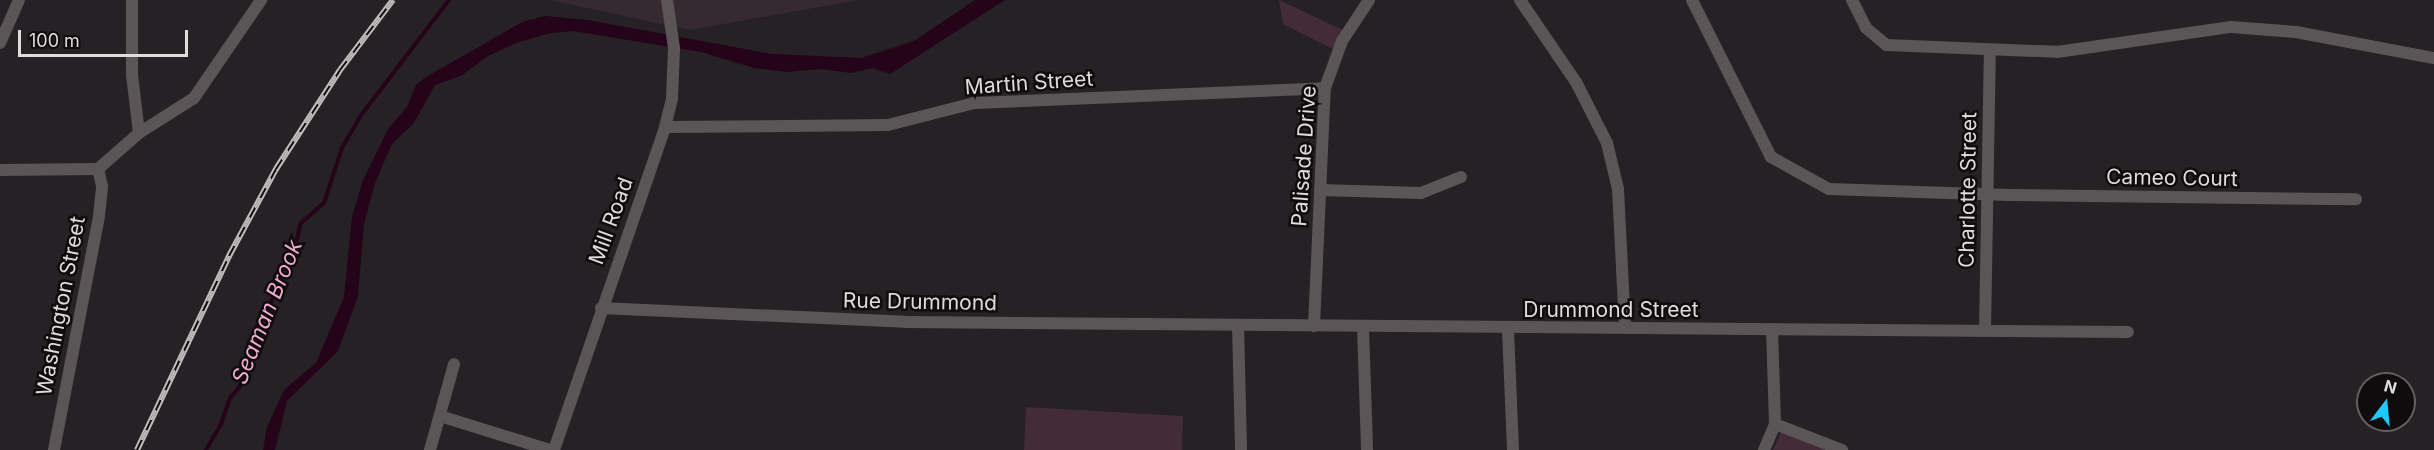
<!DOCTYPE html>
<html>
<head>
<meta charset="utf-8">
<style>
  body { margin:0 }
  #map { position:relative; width:2434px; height:450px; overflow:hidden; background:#262124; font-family:Inter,sans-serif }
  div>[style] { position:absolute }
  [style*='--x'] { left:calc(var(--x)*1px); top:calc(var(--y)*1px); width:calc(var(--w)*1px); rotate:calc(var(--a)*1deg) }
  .built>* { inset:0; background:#342a30 }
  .green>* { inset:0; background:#432b38 }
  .water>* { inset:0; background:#250318 }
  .stream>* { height:4px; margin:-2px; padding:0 2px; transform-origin:2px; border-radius:2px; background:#250318 }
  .minor>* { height:12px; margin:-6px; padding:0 6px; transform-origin:6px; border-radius:6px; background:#5b5558 }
  .rail>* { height:6px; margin-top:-3px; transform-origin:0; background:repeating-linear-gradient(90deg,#0e0c0d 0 11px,#c0bdbe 0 22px); box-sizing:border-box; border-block:2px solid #c0bdbe }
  span { translate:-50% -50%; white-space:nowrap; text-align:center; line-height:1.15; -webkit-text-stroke:5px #0e0c0d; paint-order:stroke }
  .street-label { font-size:21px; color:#dfdcdd }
  .water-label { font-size:22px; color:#f2aad0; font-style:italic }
  .north { position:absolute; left:2356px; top:372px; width:60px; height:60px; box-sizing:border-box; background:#0e0c0d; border:2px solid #625f60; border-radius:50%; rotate:16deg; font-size:16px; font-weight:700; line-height:24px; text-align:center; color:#dfdcdd }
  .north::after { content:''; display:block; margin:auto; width:21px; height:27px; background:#1ec9fd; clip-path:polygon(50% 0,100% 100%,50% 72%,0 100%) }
  .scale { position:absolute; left:18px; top:30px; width:170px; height:27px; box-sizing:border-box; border:3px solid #dfdcdd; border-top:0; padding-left:8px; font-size:18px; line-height:21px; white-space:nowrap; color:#dfdcdd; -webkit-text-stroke:4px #0e0c0d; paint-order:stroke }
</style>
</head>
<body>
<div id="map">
  <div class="built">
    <div style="clip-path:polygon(549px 0,859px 0,690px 30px)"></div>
  </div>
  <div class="green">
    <div style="clip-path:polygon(1279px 0,1343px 30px,1333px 49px,1283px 24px)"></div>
    <div style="clip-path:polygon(1026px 407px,1183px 416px,1182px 450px,1024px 450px)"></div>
    <div style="clip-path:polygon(1781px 432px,1825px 450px,1773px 450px)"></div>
  </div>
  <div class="water">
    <div style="clip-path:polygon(975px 0,1005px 0,890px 74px,873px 68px,851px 73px,822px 69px,787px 72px,754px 68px,701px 52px,573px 31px,551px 33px,519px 42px,488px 56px,461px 76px,435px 85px,414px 123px,392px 144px,375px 183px,364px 224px,358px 296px,338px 351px,287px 401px,275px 450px,263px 450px,267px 427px,284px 390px,316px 363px,344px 297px,352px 217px,363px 180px,388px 129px,407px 107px,416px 85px,426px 77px,522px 22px,545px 16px,588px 20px,772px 54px,861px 58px,914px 41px)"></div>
  </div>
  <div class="stream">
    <div style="--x:206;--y:450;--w:30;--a:-60"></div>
    <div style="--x:221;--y:424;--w:28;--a:-71"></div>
    <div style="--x:230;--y:398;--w:20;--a:-49"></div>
    <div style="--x:243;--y:383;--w:28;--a:-69"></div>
    <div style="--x:253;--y:357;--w:29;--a:-84"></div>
    <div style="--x:256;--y:328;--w:40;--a:-60.3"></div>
    <div style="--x:276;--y:293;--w:20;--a:-79"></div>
    <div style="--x:280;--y:273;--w:29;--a:-59"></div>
    <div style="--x:295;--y:248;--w:26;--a:-77"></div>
    <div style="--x:301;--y:223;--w:30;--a:-41"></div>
    <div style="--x:324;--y:203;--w:58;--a:-71.9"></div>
    <div style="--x:342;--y:148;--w:39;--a:-60"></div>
    <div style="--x:362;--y:114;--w:143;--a:-52.7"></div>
  </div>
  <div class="minor">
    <div style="--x:132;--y:0;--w:75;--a:90"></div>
    <div style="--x:132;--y:75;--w:58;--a:83.1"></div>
    <div style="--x:1520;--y:0;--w:99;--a:55.7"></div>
    <div style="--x:1576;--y:82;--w:68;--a:63.1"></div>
    <div style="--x:1607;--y:143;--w:47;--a:76.6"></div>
    <div style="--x:1618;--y:189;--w:139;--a:87.1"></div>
    <div style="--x:1692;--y:0;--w:176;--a:63.3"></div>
    <div style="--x:1771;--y:157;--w:66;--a:28.9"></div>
    <div style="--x:1829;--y:189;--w:180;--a:1.9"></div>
    <div style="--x:2009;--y:195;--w:347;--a:0.7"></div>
    <div style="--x:1852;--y:0;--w:31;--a:63"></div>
    <div style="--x:1866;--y:28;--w:26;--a:40"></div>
    <div style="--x:1886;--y:45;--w:171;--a:2.3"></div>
    <div style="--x:2057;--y:52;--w:176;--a:-8.2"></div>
    <div style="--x:2231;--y:27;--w:65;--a:4.4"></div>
    <div style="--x:2296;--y:32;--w:140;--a:10.7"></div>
    <div style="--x:0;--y:43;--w:47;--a:-66.2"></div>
    <div style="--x:665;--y:127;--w:223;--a:-0.5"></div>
    <div style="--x:888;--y:125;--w:89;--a:-14.3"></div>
    <div style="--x:974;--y:103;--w:351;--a:-2.4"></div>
    <div style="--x:0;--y:170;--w:98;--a:-0.6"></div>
    <div style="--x:98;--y:169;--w:55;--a:-41.3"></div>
    <div style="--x:139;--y:133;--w:65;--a:-32.5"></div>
    <div style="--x:194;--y:98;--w:119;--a:-55.6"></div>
    <div style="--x:1320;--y:190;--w:101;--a:1.7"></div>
    <div style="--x:1421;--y:193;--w:43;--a:-21.8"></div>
    <div style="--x:601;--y:308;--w:304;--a:2.6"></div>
    <div style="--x:905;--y:322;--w:1223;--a:0.47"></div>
    <div style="--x:1238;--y:325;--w:125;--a:88.6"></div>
    <div style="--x:1314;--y:326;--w:238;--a:-87.4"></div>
    <div style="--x:1325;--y:88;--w:50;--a:-70.1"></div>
    <div style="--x:1342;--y:41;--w:49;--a:-56.6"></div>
    <div style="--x:1363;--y:327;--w:123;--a:88.1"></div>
    <div style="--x:1508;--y:330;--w:120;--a:87.6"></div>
    <div style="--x:1985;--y:330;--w:278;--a:-89"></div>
    <div style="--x:440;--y:416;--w:115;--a:17.2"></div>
    <div style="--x:1775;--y:424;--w:72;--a:21.2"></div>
    <div style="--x:54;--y:450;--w:238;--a:-79.1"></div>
    <div style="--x:99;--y:216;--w:30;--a:-84"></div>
    <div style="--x:102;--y:186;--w:17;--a:-103"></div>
    <div style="--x:430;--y:450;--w:89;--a:-74.4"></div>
    <div style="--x:554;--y:450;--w:342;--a:-71"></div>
    <div style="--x:665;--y:127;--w:30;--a:-76"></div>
    <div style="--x:672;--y:98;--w:50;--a:-87.7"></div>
    <div style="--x:674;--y:48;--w:49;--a:-98.3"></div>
    <div style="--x:1764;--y:450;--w:28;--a:-67"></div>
    <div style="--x:1775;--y:424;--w:95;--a:-91.8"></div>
  </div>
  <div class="rail">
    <div style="--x:137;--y:450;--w:215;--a:-64.6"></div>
    <div style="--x:229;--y:256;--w:99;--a:-61.6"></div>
    <div style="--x:276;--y:169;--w:118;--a:-57.1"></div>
    <div style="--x:340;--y:70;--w:88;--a:-52.9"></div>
  </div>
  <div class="street-label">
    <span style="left:1029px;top:83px;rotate:-4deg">Martin Street</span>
    <span style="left:1304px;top:156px;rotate:-86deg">Palisade Drive</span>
    <span style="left:2172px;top:178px;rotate:1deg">Cameo Court</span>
    <span style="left:1968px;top:190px;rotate:-89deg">Charlotte Street</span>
    <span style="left:611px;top:221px;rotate:-70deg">Mill Road</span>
    <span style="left:920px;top:302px;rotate:1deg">Rue Drummond</span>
    <span style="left:61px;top:306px;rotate:-79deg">Washington Street</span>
    <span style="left:1611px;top:310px">Drummond Street</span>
  </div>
  <div class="water-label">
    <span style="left:267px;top:312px;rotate:-68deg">Seaman Brook</span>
  </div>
  <div class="north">N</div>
  <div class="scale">100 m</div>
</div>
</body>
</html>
